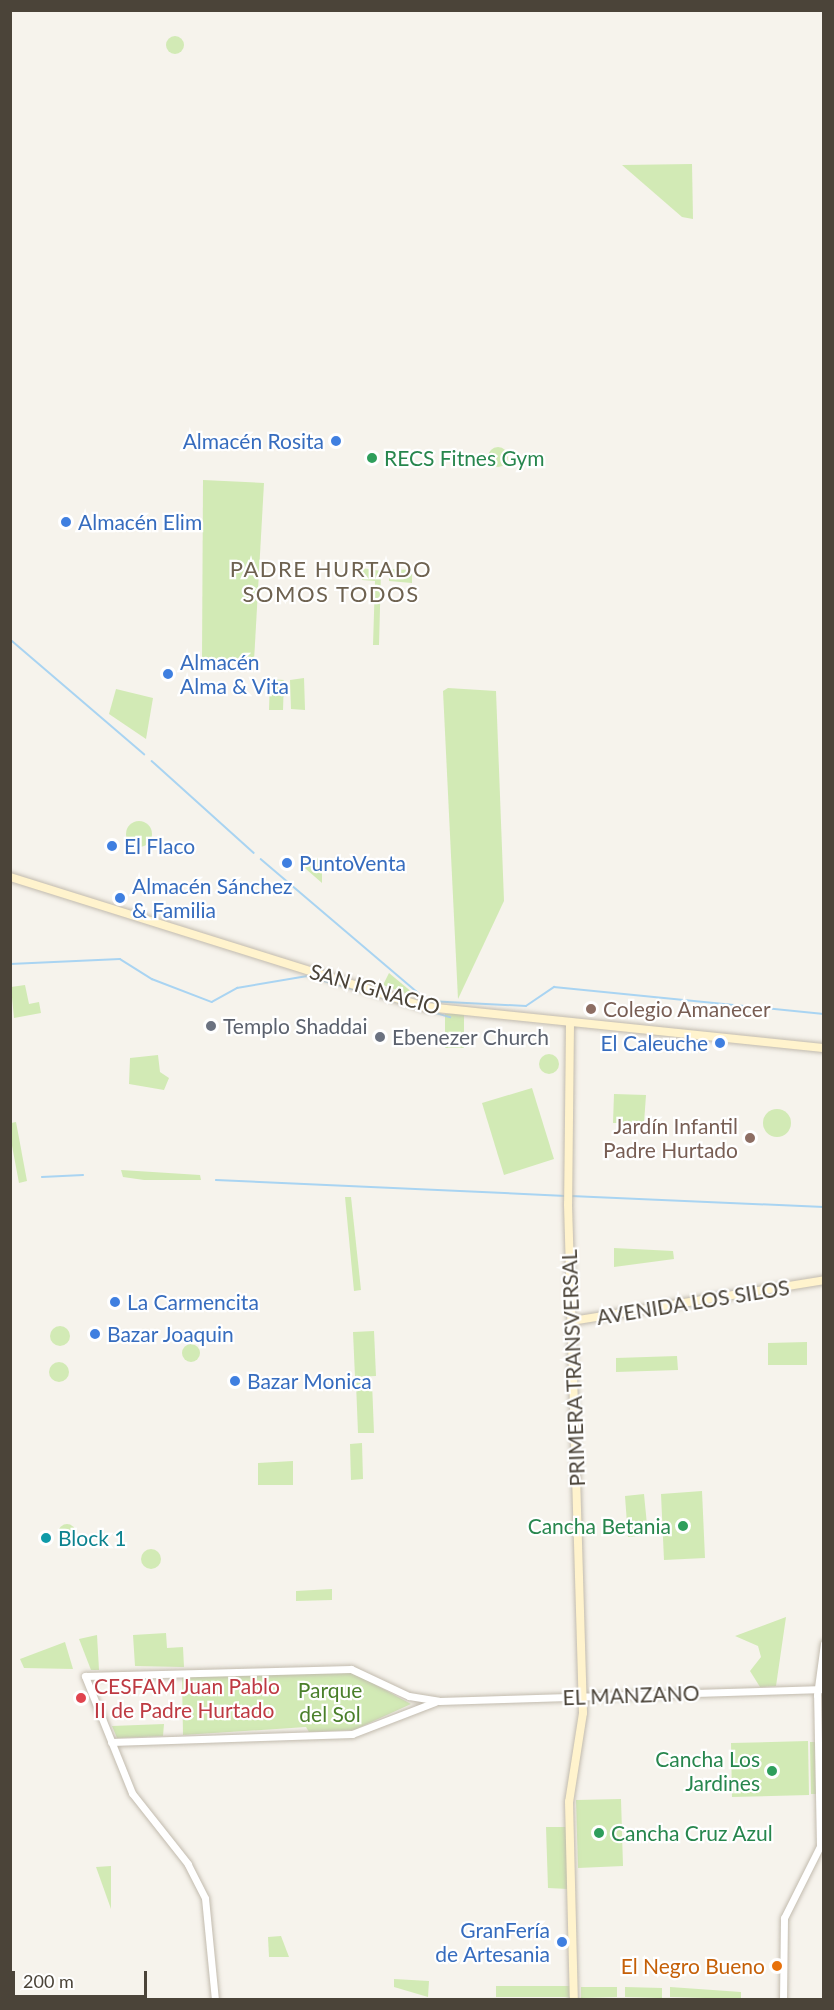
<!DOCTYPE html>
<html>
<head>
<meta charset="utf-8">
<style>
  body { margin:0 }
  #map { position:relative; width:834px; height:2010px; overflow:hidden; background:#f6f3ec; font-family:Lato,sans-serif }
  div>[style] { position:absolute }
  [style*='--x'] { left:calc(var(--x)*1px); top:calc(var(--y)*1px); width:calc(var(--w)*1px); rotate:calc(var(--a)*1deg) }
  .green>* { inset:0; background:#d2eab5 }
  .round { border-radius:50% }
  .stream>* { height:1.5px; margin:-0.75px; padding:0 0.75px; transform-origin:0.75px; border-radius:0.75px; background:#a9d4f2 }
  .roads { filter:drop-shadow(0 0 2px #c2bbae) drop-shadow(0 0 2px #c2bbae) }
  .tertiary>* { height:7px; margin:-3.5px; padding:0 3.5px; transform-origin:3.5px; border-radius:3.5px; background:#fff }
  .secondary>* { height:8px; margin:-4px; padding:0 4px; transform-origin:4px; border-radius:4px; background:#fff3cd }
  .dots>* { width:16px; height:16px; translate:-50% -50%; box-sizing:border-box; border:3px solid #fff; border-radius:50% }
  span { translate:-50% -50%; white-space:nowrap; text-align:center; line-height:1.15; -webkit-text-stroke:4.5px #fff; paint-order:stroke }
  .shop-label { font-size:21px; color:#366cbe }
  .right { translate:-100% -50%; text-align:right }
  .left { translate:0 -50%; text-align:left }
  .leisure-label { font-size:21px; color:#27864d }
  .street-label { font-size:21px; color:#4b4439 }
  .education-label { font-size:21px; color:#785e54 }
  .worship-label { font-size:21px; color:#5b616d }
  .culture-label { font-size:21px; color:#0d838f }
  .health-label { font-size:21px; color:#be3a42 }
  .park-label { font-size:21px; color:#4a7f2a }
  .food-label { font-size:21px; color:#c56008 }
  .neighbourhood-label { font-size:22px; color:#6e6250; letter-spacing:1.5px }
  .frame { position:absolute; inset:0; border:12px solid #4b4439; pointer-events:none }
  .scale { position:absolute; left:12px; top:1971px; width:135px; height:27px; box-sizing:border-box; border:3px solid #4b4439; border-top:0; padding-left:8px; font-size:18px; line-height:21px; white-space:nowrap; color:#4b4439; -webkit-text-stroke:4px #fff; paint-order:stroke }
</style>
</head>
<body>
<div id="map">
  <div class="green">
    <div class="round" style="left:166px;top:36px;width:18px;height:18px"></div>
    <div style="clip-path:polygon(692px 164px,693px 219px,682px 217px,622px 165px)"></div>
    <div class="round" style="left:488px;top:447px;width:20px;height:20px"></div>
    <div style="clip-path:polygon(203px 480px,264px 483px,254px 661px,202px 659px)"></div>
    <div style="clip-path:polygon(362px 568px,381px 571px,379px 645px,373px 645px,375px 581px,362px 580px)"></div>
    <div style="clip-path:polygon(389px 569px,412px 570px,412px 583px,389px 581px)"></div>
    <div style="clip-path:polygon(304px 678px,305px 710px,291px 709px,290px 680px)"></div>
    <div style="clip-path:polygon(270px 679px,284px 680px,283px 710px,269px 710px)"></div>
    <div style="clip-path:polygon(448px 688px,496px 691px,504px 901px,458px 999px,443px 691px)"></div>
    <div style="clip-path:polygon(116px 689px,153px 698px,146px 739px,109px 714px)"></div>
    <div class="round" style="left:126px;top:821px;width:26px;height:26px"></div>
    <div style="clip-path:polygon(322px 858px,322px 883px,299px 863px,299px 859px)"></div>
    <div style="clip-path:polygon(389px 973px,419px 998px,383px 985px)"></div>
    <div style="clip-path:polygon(25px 985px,29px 1004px,39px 1002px,41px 1013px,14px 1018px,11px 987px)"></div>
    <div style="clip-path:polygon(445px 1014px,464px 1014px,464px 1048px,445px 1048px)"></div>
    <div class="round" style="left:539px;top:1054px;width:20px;height:20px"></div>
    <div style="clip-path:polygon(158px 1055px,160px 1072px,169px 1078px,164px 1090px,129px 1084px,130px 1058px)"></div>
    <div style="clip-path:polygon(532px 1088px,554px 1159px,504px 1175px,482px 1103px)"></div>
    <div style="clip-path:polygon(614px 1094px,646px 1095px,644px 1123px,613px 1123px)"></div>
    <div class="round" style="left:763px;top:1109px;width:28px;height:28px"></div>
    <div style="clip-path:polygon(16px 1122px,27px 1181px,19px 1183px,10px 1135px,11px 1123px)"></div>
    <div style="clip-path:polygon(121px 1170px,200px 1175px,201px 1180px,144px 1180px,123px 1177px)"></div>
    <div style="clip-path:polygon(345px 1197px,351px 1197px,361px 1290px,354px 1291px)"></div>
    <div style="clip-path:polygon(614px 1248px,673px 1251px,674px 1259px,614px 1267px)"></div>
    <div class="round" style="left:50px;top:1326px;width:20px;height:20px"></div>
    <div style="clip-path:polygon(374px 1331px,376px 1376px,355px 1377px,353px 1332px)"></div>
    <div style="clip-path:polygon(807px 1342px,807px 1365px,768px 1365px,768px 1343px)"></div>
    <div class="round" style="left:182px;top:1344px;width:18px;height:18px"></div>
    <div style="clip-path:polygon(677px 1356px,678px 1370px,616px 1372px,616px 1358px)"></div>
    <div class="round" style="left:49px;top:1362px;width:20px;height:20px"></div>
    <div style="clip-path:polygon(372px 1382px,374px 1433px,358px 1433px,356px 1383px)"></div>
    <div style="clip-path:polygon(362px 1443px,363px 1479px,351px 1480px,350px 1444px)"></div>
    <div style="clip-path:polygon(293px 1461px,293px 1485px,258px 1485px,258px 1463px)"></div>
    <div style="clip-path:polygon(702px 1491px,705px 1558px,664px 1560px,661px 1494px)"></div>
    <div style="clip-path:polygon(644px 1494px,648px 1535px,628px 1537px,625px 1496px)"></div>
    <div class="round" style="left:58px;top:1524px;width:18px;height:18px"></div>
    <div class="round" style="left:141px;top:1549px;width:20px;height:20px"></div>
    <div style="clip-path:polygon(332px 1589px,332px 1600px,296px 1601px,296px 1591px)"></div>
    <div style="clip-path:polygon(786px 1617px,776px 1686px,760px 1687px,750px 1671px,761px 1657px,758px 1646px,735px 1636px)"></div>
    <div style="clip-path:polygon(166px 1633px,167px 1648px,183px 1647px,184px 1667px,135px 1666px,133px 1635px)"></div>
    <div style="clip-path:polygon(97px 1635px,99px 1670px,91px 1670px,79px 1639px)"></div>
    <div style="clip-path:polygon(65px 1642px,73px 1669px,24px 1668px,20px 1659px)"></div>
    <div style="clip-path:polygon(352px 1672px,411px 1704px,354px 1730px,309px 1732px,306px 1727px,183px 1735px,182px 1677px)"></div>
    <div style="clip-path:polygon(164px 1724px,163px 1736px,117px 1738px,112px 1726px)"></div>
    <div style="clip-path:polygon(808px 1741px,809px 1795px,732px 1797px,731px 1743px)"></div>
    <div style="clip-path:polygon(810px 1742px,815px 1742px,816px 1794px,811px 1794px)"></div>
    <div style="clip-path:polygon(621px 1799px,623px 1866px,578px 1868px,576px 1800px)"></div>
    <div style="clip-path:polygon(546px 1827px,566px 1827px,568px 1889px,548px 1888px)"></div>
    <div style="clip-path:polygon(111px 1866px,111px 1909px,96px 1867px)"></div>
    <div style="clip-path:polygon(281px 1936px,289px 1957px,269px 1957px,268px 1937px)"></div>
    <div style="clip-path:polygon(394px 1979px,429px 1981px,428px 1997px,394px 1987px)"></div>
    <div style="clip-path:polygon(496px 1986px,570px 1986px,570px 1997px,496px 1997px)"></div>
    <div style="clip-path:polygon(581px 1987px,617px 1987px,617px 1997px,581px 1998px)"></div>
    <div style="clip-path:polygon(625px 1987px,662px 1988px,662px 1998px,625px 1997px)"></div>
    <div style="clip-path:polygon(670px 1987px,741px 1992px,741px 1999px,670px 1997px)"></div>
  </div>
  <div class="stream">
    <div style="--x:10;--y:639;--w:177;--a:40.6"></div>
    <div style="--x:152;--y:761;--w:137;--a:42"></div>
    <div style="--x:261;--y:859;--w:219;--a:40.4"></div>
    <div style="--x:428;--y:1001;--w:98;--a:2.9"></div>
    <div style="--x:526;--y:1006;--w:34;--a:-34"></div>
    <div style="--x:554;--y:987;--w:271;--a:5.7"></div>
    <div style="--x:10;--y:964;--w:110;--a:-2.6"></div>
    <div style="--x:120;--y:959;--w:38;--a:32"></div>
    <div style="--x:152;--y:979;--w:64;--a:21"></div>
    <div style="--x:212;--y:1002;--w:29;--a:-29"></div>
    <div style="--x:237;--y:988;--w:71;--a:-9.7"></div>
    <div style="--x:307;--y:976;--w:149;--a:16"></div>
    <div style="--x:42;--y:1177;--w:41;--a:-2.8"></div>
    <div style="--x:216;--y:1180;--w:350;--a:2.6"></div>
    <div style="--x:571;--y:1196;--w:253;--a:2.5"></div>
  </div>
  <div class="roads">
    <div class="tertiary">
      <div style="--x:111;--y:1742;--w:241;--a:-1.9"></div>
      <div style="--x:352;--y:1734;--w:89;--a:-21.1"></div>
      <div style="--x:215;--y:2000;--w:102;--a:-95.6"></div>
      <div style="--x:205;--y:1898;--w:38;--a:-117"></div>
      <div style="--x:188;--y:1864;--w:90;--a:-128.3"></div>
      <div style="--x:132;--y:1793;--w:126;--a:-111.9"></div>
      <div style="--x:85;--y:1676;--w:266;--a:-1.5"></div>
      <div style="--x:351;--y:1669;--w:64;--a:25"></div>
      <div style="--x:409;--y:1696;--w:30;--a:9"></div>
      <div style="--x:439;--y:1701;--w:385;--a:-1.8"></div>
      <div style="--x:783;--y:2000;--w:82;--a:-89.3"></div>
      <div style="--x:784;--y:1918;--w:80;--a:-63.4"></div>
      <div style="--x:820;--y:1846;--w:151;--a:-91.1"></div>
      <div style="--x:817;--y:1695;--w:52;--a:-82.3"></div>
    </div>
    <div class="secondary">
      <div style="--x:10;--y:877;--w:436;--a:17.4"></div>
      <div style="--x:426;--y:1007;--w:400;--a:5.9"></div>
      <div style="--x:570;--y:1023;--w:181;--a:90.6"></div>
      <div style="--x:568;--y:1204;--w:509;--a:88.31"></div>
      <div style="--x:583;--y:1713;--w:90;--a:98.9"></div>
      <div style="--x:569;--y:1802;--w:198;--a:88.6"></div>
      <div style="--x:572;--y:1321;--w:255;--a:-9.2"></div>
    </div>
  </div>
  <div class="dots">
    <div style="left:336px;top:441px;background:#3f7fe0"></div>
    <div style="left:372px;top:458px;background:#2e9e5b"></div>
    <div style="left:66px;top:522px;background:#3f7fe0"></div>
    <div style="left:168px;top:674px;background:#3f7fe0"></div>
    <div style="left:112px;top:846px;background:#3f7fe0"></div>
    <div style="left:287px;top:863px;background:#3f7fe0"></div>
    <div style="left:120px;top:898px;background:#3f7fe0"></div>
    <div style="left:591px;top:1009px;background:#8d6e63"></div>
    <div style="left:211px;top:1026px;background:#6b7280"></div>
    <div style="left:380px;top:1037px;background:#6b7280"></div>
    <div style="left:720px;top:1043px;background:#3f7fe0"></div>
    <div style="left:750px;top:1138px;background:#8d6e63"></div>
    <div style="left:115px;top:1302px;background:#3f7fe0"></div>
    <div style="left:95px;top:1334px;background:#3f7fe0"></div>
    <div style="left:235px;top:1381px;background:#3f7fe0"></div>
    <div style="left:683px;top:1526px;background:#2e9e5b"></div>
    <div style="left:46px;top:1538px;background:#0f9aa8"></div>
    <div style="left:81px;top:1698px;background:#e0444e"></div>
    <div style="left:772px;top:1771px;background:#2e9e5b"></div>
    <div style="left:599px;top:1833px;background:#2e9e5b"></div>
    <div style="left:562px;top:1942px;background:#3f7fe0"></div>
    <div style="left:777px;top:1966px;background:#e8710a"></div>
  </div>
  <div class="shop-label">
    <span class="right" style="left:324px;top:441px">Almacén Rosita</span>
    <span class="left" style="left:78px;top:522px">Almacén Elim</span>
    <span class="left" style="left:180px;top:674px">Almacén<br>Alma &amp; Vita</span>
    <span class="left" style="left:124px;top:846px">El Flaco</span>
    <span class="left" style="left:299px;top:863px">PuntoVenta</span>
    <span class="left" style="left:132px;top:898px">Almacén Sánchez<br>&amp; Familia</span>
    <span class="right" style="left:708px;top:1043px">El Caleuche</span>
    <span class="left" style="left:127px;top:1302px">La Carmencita</span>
    <span class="left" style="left:107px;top:1334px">Bazar Joaquin</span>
    <span class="left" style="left:247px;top:1381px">Bazar Monica</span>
    <span class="right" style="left:550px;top:1942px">GranFería<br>de Artesania</span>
  </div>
  <div class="leisure-label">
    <span class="left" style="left:384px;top:458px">RECS Fitnes Gym</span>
    <span class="right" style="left:671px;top:1526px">Cancha Betania</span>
    <span class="right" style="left:760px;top:1771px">Cancha Los<br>Jardines</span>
    <span class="left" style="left:611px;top:1833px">Cancha Cruz Azul</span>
  </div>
  <div class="street-label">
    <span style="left:375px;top:989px;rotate:16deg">SAN IGNACIO</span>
    <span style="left:693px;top:1302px;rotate:-9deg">AVENIDA LOS SILOS</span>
    <span style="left:573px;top:1368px;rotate:-92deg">PRIMERA TRANSVERSAL</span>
    <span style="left:631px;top:1695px;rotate:-2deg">EL MANZANO</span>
  </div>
  <div class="education-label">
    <span class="left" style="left:603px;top:1009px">Colegio Amanecer</span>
    <span class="right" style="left:738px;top:1138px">Jardín Infantil<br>Padre Hurtado</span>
  </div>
  <div class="worship-label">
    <span class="left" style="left:223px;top:1026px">Templo Shaddai</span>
    <span class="left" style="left:392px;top:1037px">Ebenezer Church</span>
  </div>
  <div class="culture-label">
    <span class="left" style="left:58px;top:1538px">Block 1</span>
  </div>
  <div class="health-label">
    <span class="left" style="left:94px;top:1698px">CESFAM Juan Pablo<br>II de Padre Hurtado</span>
  </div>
  <div class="park-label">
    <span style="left:330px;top:1702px">Parque<br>del Sol</span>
  </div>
  <div class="food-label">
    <span class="right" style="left:765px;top:1966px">El Negro Bueno</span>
  </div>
  <div class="neighbourhood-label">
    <span style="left:331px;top:581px">PADRE HURTADO<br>SOMOS TODOS</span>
  </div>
  <div class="frame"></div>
  <div class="scale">200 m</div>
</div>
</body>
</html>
